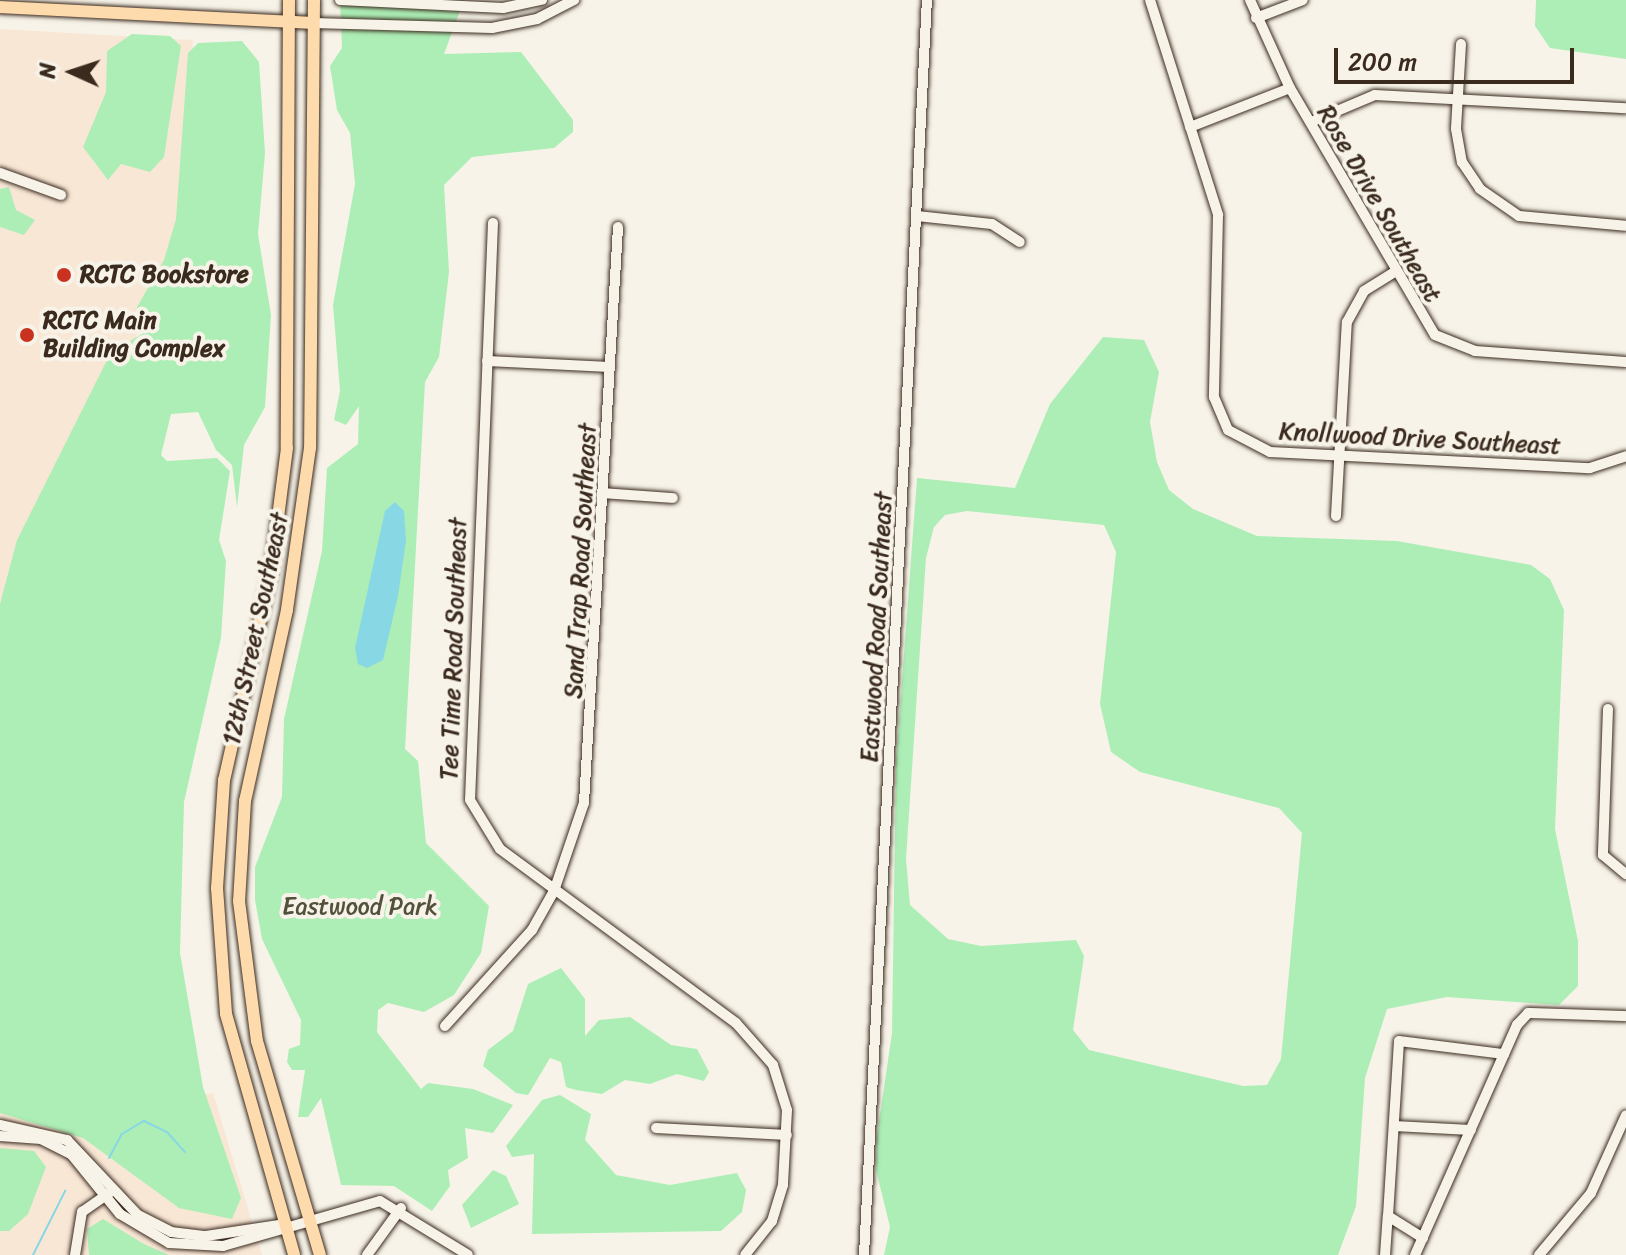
<!DOCTYPE html>
<html>
<head>
<meta charset="utf-8">
<style>
  body { margin:0 }
  #map { position:relative; width:1626px; height:1255px; overflow:hidden; background:#f7f3e8; font-family:Sriracha,sans-serif }
  div>[style] { position:absolute }
  [style*='--x'] { left:calc(var(--x)*1px); top:calc(var(--y)*1px); width:calc(var(--w)*1px); rotate:calc(var(--a)*1deg) }
  .built>* { inset:0; background:#f9e7d6 }
  .green>* { inset:0; background:#adeeb6 }
  .water>* { inset:0; background:#88d7e4 }
  .stream>* { height:2px; margin:-1px; padding:0 1px; transform-origin:1px; border-radius:1px; background:#88d7e4 }
  .roads { filter:drop-shadow(0 0 2px #3b2a1e) drop-shadow(0 0 2px #3b2a1e) }
  .minor>* { height:10px; margin:-5px; padding:0 5px; transform-origin:5px; border-radius:5px; background:#f7f3e8 }
  .major>* { height:12px; margin:-6px; padding:0 6px; transform-origin:6px; border-radius:6px; background:#fedbac }
  .dots>* { width:22px; height:22px; translate:-50% -50%; box-sizing:border-box; border:4px solid #f7f3e8; border-radius:50% }
  span { translate:-50% -50%; white-space:nowrap; text-align:center; line-height:1.15; -webkit-text-stroke:8px #f7f3e8; paint-order:stroke }
  .street-label { font-size:24px; color:#3b2a1e }
  .poi-label { font-size:24px; color:#3b2a1e; font-weight:700 }
  .left { translate:0 -50%; text-align:left }
  .park-label { font-size:24px; color:#52513c }
  .north { position:absolute; left:32px; top:32px; width:80px; height:80px; -webkit-text-stroke:6px #f7f3e8; paint-order:stroke; rotate:273deg; font-size:22px; font-weight:700; line-height:32px; text-align:center; color:#3b2a1e }
  .north::after { content:''; display:block; margin:auto; width:28px; height:36px; background:#3b2a1e; clip-path:polygon(50% 0,100% 100%,50% 72%,0 100%) }
  .scale { position:absolute; left:1334px; top:48px; width:240px; height:36px; box-sizing:border-box; border:4px solid #3b2a1e; border-top:0; padding-left:10px; font-size:24px; line-height:28px; white-space:nowrap; color:#3b2a1e; -webkit-text-stroke:6px #f7f3e8; paint-order:stroke }
</style>
</head>
<body>
<div id="map">
  <div class="built">
    <div style="clip-path:polygon(0 29px,193px 40px,182px 231px,0 651px)"></div>
    <div style="clip-path:polygon(213px 1093px,262px 1255px,0 1255px,0 1102px,141px 1110px)"></div>
  </div>
  <div class="green">
    <div style="clip-path:polygon(340px 0,464px 0,444px 54px,521px 52px,573px 120px,573px 132px,554px 148px,472px 157px,444px 185px,449px 272px,439px 357px,425px 382px,405px 749px,418px 761px,426px 843px,489px 906px,481px 953px,454px 995px,424px 1012px,388px 1003px,378px 1010px,377px 1032px,421px 1089px,428px 1083px,473px 1089px,513px 1105px,493px 1133px,465px 1128px,468px 1158px,448px 1170px,450px 1186px,432px 1211px,394px 1186px,341px 1185px,321px 1098px,308px 1117px,298px 1117px,305px 1070px,292px 1070px,287px 1062px,289px 1049px,300px 1045px,301px 1020px,262px 939px,255px 900px,255px 867px,282px 797px,284px 719px,322px 551px,327px 468px,358px 444px,359px 406px,346px 425px,334px 420px,340px 391px,333px 305px,355px 184px,350px 133px,337px 110px,330px 66px,342px 48px)"></div>
    <div style="clip-path:polygon(1536px 0,1626px 0,1626px 59px,1550px 48px,1535px 26px)"></div>
    <div style="clip-path:polygon(132px 34px,170px 36px,181px 46px,164px 157px,150px 172px,121px 164px,108px 180px,83px 147px,106px 92px,107px 51px)"></div>
    <div style="clip-path:polygon(242px 41px,259px 62px,265px 153px,258px 234px,271px 315px,265px 407px,244px 445px,237px 507px,232px 465px,216px 450px,198px 412px,171px 414px,161px 455px,167px 461px,217px 458px,230px 471px,219px 540px,226px 561px,221px 638px,184px 802px,180px 953px,203px 1087px,241px 1198px,232px 1219px,179px 1208px,83px 1138px,0 1113px,0 604px,17px 540px,111px 352px,147px 331px,137px 307px,164px 260px,176px 219px,188px 53px,198px 43px)"></div>
    <div style="clip-path:polygon(9px 187px,16px 210px,35px 220px,24px 235px,0 227px,0 189px)"></div>
    <div style="clip-path:polygon(evenodd,1103px 337px,1144px 340px,1159px 372px,1150px 422px,1157px 462px,1169px 490px,1193px 509px,1257px 536px,1397px 541px,1531px 565px,1550px 579px,1564px 610px,1555px 829px,1578px 941px,1578px 986px,1559px 1005px,1447px 997px,1387px 1009px,1365px 1078px,1356px 1206px,1338px 1255px,884px 1255px,890px 1227px,876px 1170px,877px 1135px,892px 1033px,896px 763px,917px 478px,1015px 488px,1050px 404px,1103px 337px,967px 511px,1104px 525px,1116px 552px,1100px 704px,1111px 752px,1140px 772px,1279px 808px,1302px 833px,1281px 1059px,1267px 1085px,1243px 1086px,1089px 1050px,1073px 1030px,1084px 956px,1076px 940px,981px 946px,948px 939px,910px 905px,906px 859px,926px 558px,934px 527px,945px 515px,967px 511px)"></div>
    <div style="clip-path:polygon(561px 968px,585px 999px,585px 1036px,599px 1020px,630px 1017px,671px 1045px,697px 1049px,709px 1072px,704px 1081px,677px 1074px,650px 1084px,625px 1080px,602px 1094px,576px 1090px,566px 1087px,561px 1062px,550px 1058px,528px 1095px,516px 1093px,483px 1066px,488px 1050px,513px 1031px,528px 984px)"></div>
    <div style="clip-path:polygon(560px 1095px,591px 1114px,585px 1140px,616px 1175px,670px 1185px,737px 1173px,746px 1190px,742px 1212px,721px 1231px,532px 1234px,534px 1154px,512px 1157px,506px 1146px,542px 1100px)"></div>
    <div style="clip-path:polygon(0 1148px,34px 1151px,46px 1167px,28px 1214px,9px 1231px,0 1231px)"></div>
    <div style="clip-path:polygon(493px 1170px,506px 1176px,519px 1204px,471px 1228px,462px 1205px)"></div>
    <div style="clip-path:polygon(103px 1219px,144px 1244px,169px 1255px,89px 1255px,87px 1229px)"></div>
  </div>
  <div class="water">
    <div style="clip-path:polygon(395px 502px,404px 511px,406px 540px,398px 596px,383px 660px,367px 668px,358px 664px,355px 648px,385px 511px)"></div>
  </div>
  <div class="stream">
    <div style="--x:109;--y:1158;--w:27;--a:-62"></div>
    <div style="--x:122;--y:1134;--w:26;--a:-31"></div>
    <div style="--x:144;--y:1121;--w:25;--a:26"></div>
    <div style="--x:167;--y:1132;--w:27;--a:48"></div>
    <div style="--x:33;--y:1255;--w:72;--a:-63.4"></div>
  </div>
  <div class="roads">
    <div class="minor">
      <div style="--x:340;--y:0;--w:163;--a:2.8"></div>
      <div style="--x:503;--y:8;--w:40;--a:-12"></div>
      <div style="--x:1150;--y:0;--w:225;--a:72.4"></div>
      <div style="--x:1218;--y:215;--w:182;--a:91.3"></div>
      <div style="--x:1214;--y:397;--w:36;--a:67"></div>
      <div style="--x:1228;--y:430;--w:47;--a:27.6"></div>
      <div style="--x:1270;--y:452;--w:320;--a:2.9"></div>
      <div style="--x:1590;--y:468;--w:38;--a:-18"></div>
      <div style="--x:1250;--y:0;--w:97;--a:65.6"></div>
      <div style="--x:1290;--y:88;--w:286;--a:59.6"></div>
      <div style="--x:1435;--y:335;--w:43;--a:21.8"></div>
      <div style="--x:1475;--y:351;--w:151;--a:4.2"></div>
      <div style="--x:1256;--y:18;--w:50;--a:-21"></div>
      <div style="--x:313;--y:23;--w:179;--a:1.6"></div>
      <div style="--x:492;--y:28;--w:46;--a:-11.3"></div>
      <div style="--x:537;--y:19;--w:42;--a:-27.2"></div>
      <div style="--x:1461;--y:44;--w:85;--a:93.4"></div>
      <div style="--x:1456;--y:129;--w:34;--a:80"></div>
      <div style="--x:1462;--y:162;--w:32;--a:56"></div>
      <div style="--x:1480;--y:189;--w:47;--a:34.7"></div>
      <div style="--x:1519;--y:216;--w:107;--a:5.3"></div>
      <div style="--x:1311;--y:122;--w:69;--a:-22.9"></div>
      <div style="--x:1375;--y:95;--w:251;--a:3"></div>
      <div style="--x:1190;--y:127;--w:107;--a:-21.3"></div>
      <div style="--x:0;--y:173;--w:65;--a:19.8"></div>
      <div style="--x:917;--y:216;--w:75;--a:6.1"></div>
      <div style="--x:992;--y:224;--w:33;--a:33"></div>
      <div style="--x:493;--y:223;--w:577;--a:92.28"></div>
      <div style="--x:470;--y:800;--w:57;--a:58.5"></div>
      <div style="--x:500;--y:849;--w:293;--a:36.4"></div>
      <div style="--x:736;--y:1023;--w:56;--a:48.6"></div>
      <div style="--x:773;--y:1065;--w:47;--a:72.7"></div>
      <div style="--x:787;--y:1110;--w:75;--a:93.1"></div>
      <div style="--x:783;--y:1185;--w:38;--a:107"></div>
      <div style="--x:772;--y:1221;--w:43;--a:128.5"></div>
      <div style="--x:487;--y:361;--w:123;--a:2.8"></div>
      <div style="--x:603;--y:493;--w:70;--a:4.1"></div>
      <div style="--x:1336;--y:516;--w:194;--a:-86.8"></div>
      <div style="--x:1347;--y:322;--w:35;--a:-61"></div>
      <div style="--x:1364;--y:291;--w:36;--a:-32"></div>
      <div style="--x:1608;--y:709;--w:146;--a:92"></div>
      <div style="--x:1603;--y:855;--w:30;--a:40"></div>
      <div style="--x:445;--y:1026;--w:130;--a:-47.8"></div>
      <div style="--x:532;--y:930;--w:45;--a:-60.6"></div>
      <div style="--x:554;--y:891;--w:93;--a:-71.2"></div>
      <div style="--x:584;--y:803;--w:577;--a:-86.62"></div>
      <div style="--x:0;--y:1125;--w:69;--a:12.6"></div>
      <div style="--x:67;--y:1140;--w:103;--a:46.6"></div>
      <div style="--x:138;--y:1215;--w:37;--a:27"></div>
      <div style="--x:171;--y:1232;--w:35;--a:7"></div>
      <div style="--x:206;--y:1236;--w:74;--a:-8.6"></div>
      <div style="--x:1394;--y:1126;--w:77;--a:3"></div>
      <div style="--x:656;--y:1128;--w:131;--a:3.1"></div>
      <div style="--x:0;--y:1136;--w:41;--a:4.2"></div>
      <div style="--x:41;--y:1139;--w:35;--a:27"></div>
      <div style="--x:72;--y:1155;--w:76;--a:50.9"></div>
      <div style="--x:120;--y:1214;--w:57;--a:30.6"></div>
      <div style="--x:169;--y:1243;--w:54;--a:3.2"></div>
      <div style="--x:223;--y:1246;--w:163;--a:-16"></div>
      <div style="--x:380;--y:1201;--w:103;--a:31.5"></div>
      <div style="--x:1423;--y:1238;--w:41;--a:-147.8"></div>
      <div style="--x:1388;--y:1216;--w:175;--a:-86.4"></div>
      <div style="--x:1399;--y:1041;--w:106;--a:7.1"></div>
      <div style="--x:75;--y:1255;--w:44;--a:-80.8"></div>
      <div style="--x:82;--y:1212;--w:33;--a:-35"></div>
      <div style="--x:367;--y:1255;--w:58;--a:-54.1"></div>
      <div style="--x:864;--y:1255;--w:1257;--a:-87.13"></div>
      <div style="--x:1385;--y:1255;--w:39;--a:-86"></div>
      <div style="--x:1415;--y:1255;--w:252;--a:-66.1"></div>
      <div style="--x:1517;--y:1025;--w:16;--a:-47"></div>
      <div style="--x:1528;--y:1013;--w:98;--a:1.8"></div>
      <div style="--x:1539;--y:1255;--w:81;--a:-50"></div>
      <div style="--x:1591;--y:1193;--w:85;--a:-65.8"></div>
    </div>
    <div class="major">
      <div style="--x:289;--y:0;--w:448;--a:90.3"></div>
      <div style="--x:287;--y:448;--w:125;--a:97.4"></div>
      <div style="--x:271;--y:572;--w:213;--a:102.7"></div>
      <div style="--x:224;--y:780;--w:108;--a:93.7"></div>
      <div style="--x:217;--y:888;--w:126;--a:85.9"></div>
      <div style="--x:226;--y:1014;--w:250;--a:74.2"></div>
      <div style="--x:314;--y:0;--w:448;--a:90.5"></div>
      <div style="--x:310;--y:448;--w:164;--a:98.1"></div>
      <div style="--x:287;--y:610;--w:196;--a:102.4"></div>
      <div style="--x:245;--y:801;--w:100;--a:93.4"></div>
      <div style="--x:239;--y:901;--w:141;--a:82.7"></div>
      <div style="--x:257;--y:1041;--w:223;--a:73.6"></div>
      <div style="--x:0;--y:7;--w:313;--a:2.9"></div>
    </div>
  </div>
  <div class="dots">
    <div style="left:64px;top:275px;background:#c8321e"></div>
    <div style="left:27px;top:335px;background:#c8321e"></div>
  </div>
  <div class="street-label">
    <span style="left:1379px;top:204px;rotate:60deg">Rose Drive Southeast</span>
    <span style="left:1420px;top:439px;rotate:3deg">Knollwood Drive Southeast</span>
    <span style="left:581px;top:561px;rotate:-87deg">Sand Trap Road Southeast</span>
    <span style="left:877px;top:627px;rotate:-87deg">Eastwood Road Southeast</span>
    <span style="left:256px;top:629px;rotate:-78deg">12th Street Southeast</span>
    <span style="left:454px;top:649px;rotate:-88deg">Tee Time Road Southeast</span>
  </div>
  <div class="poi-label">
    <span class="left" style="left:80px;top:275px">RCTC Bookstore</span>
    <span class="left" style="left:43px;top:335px">RCTC Main<br>Building Complex</span>
  </div>
  <div class="park-label">
    <span style="left:360px;top:907px">Eastwood Park</span>
  </div>
  <div class="north">N</div>
  <div class="scale">200 m</div>
</div>
</body>
</html>
